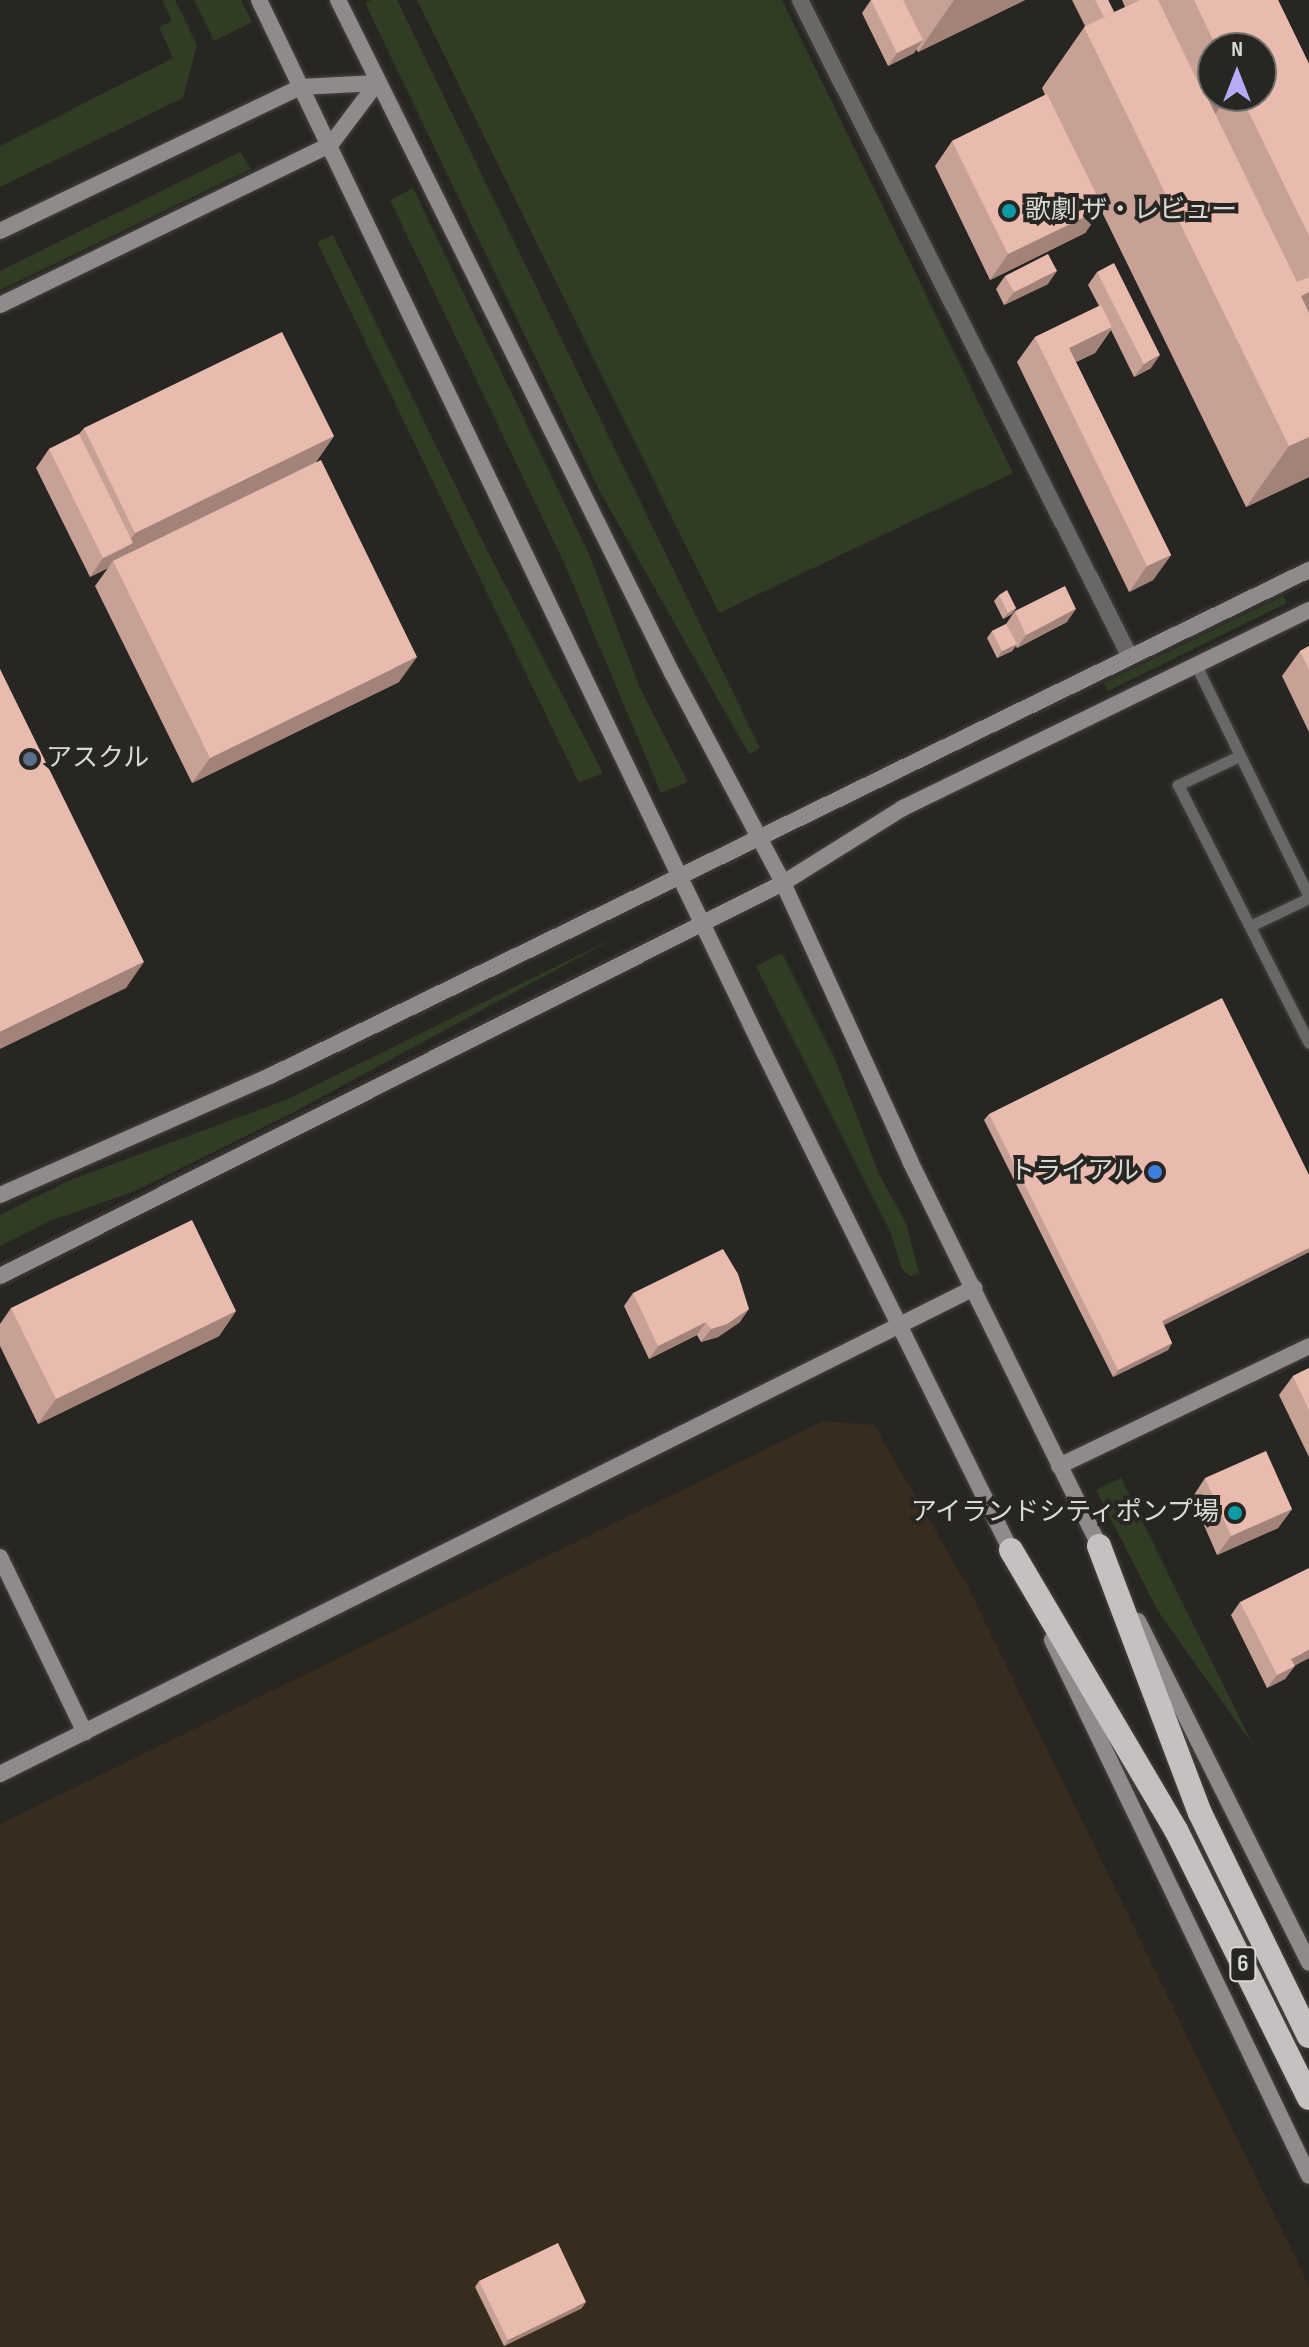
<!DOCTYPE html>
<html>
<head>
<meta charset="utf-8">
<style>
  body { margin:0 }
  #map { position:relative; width:1309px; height:2347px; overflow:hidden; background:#282622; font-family:"Sofia Sans Condensed","Noto Sans JP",sans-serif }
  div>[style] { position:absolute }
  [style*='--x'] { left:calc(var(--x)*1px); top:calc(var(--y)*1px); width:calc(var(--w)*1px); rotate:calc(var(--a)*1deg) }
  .industrial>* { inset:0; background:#372c1d }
  .green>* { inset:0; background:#303c23 }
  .roads { filter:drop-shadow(0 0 2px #44433f) drop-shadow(0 0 2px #44433f) }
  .lane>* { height:11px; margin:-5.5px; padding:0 5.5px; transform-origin:5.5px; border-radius:5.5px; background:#696767 }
  .street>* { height:16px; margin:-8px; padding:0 8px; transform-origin:8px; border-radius:8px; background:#696767 }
  .secondary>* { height:16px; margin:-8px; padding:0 8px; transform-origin:8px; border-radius:8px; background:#8f8b8c }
  .highway>* { height:24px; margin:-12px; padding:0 12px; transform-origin:12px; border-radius:12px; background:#c7c0c1 }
  .wall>* { inset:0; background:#c8a196 }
  .shaded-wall>* { inset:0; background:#a2837a }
  .building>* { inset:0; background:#e8bbae }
  .dots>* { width:22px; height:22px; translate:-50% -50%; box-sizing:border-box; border:4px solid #282622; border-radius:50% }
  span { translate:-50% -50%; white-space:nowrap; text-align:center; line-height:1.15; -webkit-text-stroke:8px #282622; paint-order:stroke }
  .shield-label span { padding:2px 6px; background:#282622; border:2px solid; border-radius:6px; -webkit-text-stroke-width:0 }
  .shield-label { font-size:24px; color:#dad9d6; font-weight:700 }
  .poi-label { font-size:26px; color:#dad9d6 }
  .left { translate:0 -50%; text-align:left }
  .right { translate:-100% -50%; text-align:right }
  .north { position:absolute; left:1197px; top:32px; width:80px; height:80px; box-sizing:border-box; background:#282622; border:2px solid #6f6e6a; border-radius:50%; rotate:0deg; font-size:22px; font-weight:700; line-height:32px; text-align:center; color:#dad9d6 }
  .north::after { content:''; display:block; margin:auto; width:28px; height:36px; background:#b7abf8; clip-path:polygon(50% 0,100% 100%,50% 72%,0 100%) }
</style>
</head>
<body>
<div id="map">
  <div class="industrial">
    <div style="clip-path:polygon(823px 1421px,874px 1425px,967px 1585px,1309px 2286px,1309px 2347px,0 2347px,0 1824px)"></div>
  </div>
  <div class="green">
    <div style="clip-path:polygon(162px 0,175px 0,197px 45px,183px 98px,0 187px,0 146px,173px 58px,159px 27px,172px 21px)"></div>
    <div style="clip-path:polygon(194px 0,241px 0,252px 22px,214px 41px)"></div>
    <div style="clip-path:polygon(371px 0,397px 0,760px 748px,749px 754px,599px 490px,365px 3px)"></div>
    <div style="clip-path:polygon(417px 0,782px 0,1013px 473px,719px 613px)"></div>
    <div style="clip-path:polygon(240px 152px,251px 169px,0 290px,0 271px)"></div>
    <div style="clip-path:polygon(413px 188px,589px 554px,640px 688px,688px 782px,661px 793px,565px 565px,390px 200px)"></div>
    <div style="clip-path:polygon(333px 235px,488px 552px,603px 773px,579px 783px,317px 242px)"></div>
    <div style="clip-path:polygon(1283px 596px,1287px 603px,1108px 691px,1104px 683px)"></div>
    <div style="clip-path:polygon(622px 934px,294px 1112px,135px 1191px,50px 1221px,0 1246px,0 1215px,70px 1180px,288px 1099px)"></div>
    <div style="clip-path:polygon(782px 953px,835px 1059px,879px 1174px,906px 1223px,919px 1273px,910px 1276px,902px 1269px,890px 1231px,756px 966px)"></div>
    <div style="clip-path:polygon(1121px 1478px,1253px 1745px,1158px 1611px,1096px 1490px)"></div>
  </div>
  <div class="roads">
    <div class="lane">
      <div style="--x:1196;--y:665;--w:258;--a:64"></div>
      <div style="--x:1239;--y:756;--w:68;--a:154.6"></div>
      <div style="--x:1178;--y:785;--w:289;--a:63.1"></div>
      <div style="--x:1250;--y:926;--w:65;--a:-25.4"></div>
    </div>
    <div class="street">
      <div style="--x:800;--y:0;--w:735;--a:63.33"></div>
    </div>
    <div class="secondary">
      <div style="--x:259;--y:0;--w:1167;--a:64.36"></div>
      <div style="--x:764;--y:1052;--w:563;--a:63.66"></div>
      <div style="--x:338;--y:0;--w:751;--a:63.61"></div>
      <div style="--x:672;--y:673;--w:238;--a:62.1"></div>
      <div style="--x:783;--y:883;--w:306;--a:65.4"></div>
      <div style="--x:910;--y:1161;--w:438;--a:63.8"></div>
      <div style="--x:0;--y:231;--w:333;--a:-25.6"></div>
      <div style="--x:300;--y:87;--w:77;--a:-3"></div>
      <div style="--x:0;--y:305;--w:368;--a:-25.9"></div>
      <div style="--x:331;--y:144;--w:76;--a:-53"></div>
      <div style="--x:0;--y:1195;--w:295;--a:-23.8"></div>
      <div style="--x:270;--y:1076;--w:1156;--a:-25.97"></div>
      <div style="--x:0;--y:1276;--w:876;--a:-26.65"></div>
      <div style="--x:783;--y:883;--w:142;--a:-32"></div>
      <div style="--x:903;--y:808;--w:452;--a:-26"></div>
      <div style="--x:1059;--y:1466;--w:277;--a:-25.6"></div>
      <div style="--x:0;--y:1557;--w:195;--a:64.2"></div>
      <div style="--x:1138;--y:1621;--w:382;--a:63.4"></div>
      <div style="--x:1052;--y:1640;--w:594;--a:64.38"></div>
      <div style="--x:0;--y:1774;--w:1089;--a:-26.52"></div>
    </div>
    <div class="highway">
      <div style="--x:1099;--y:1546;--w:285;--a:69.3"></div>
      <div style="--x:1200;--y:1813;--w:248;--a:64"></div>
      <div style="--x:1011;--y:1550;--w:325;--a:59.5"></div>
      <div style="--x:1176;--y:1830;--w:299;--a:63.6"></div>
    </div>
  </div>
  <div class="wall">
    <div style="clip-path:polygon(871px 0,1025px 0,918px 52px,916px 49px,914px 53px,888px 66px,862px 13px)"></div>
    <div style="clip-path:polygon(evenodd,1072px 0,1108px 0,1114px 12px,1125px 7px,1122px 0,1278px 0,1309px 64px,1309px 477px,1246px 507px,1101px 210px,1085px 233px,990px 280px,935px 166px,952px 141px,1045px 95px,1042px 88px,1085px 26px,1072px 0,1213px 48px,1261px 48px,1261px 96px,1213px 96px,1213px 48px)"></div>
    <div style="clip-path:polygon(1097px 272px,1151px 368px,1134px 377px,1111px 330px,1095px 353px,1076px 362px,1171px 555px,1153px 580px,1129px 592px,1017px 362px,1035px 337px,1099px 306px,1088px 285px)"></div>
    <div style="clip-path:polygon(1005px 276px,1048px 284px,1004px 305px,996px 289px)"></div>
    <div style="clip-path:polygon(84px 428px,334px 436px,316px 462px,399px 682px,192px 783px,95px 586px,108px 568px,90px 577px,36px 468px,49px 449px,79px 434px)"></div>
    <div style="clip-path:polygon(999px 595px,1016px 608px,1012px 614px,1003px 619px,994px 601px)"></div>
    <div style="clip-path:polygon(1015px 611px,1067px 622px,1017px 648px,1016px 646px,1012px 651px,997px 658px,987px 638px,992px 631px,1006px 624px)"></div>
    <div style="clip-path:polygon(1309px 646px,1309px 732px,1282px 676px,1300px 651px)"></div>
    <div style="clip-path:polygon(989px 1114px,1309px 1175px,1309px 1252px,1164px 1325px,1172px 1343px,1168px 1350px,1113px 1377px,984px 1120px)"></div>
    <div style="clip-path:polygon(633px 1293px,740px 1322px,718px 1337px,701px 1342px,697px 1335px,649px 1359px,624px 1306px)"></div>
    <div style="clip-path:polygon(11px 1308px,236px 1311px,219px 1336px,38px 1424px,0 1346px,0 1324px)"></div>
    <div style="clip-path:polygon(1309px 1368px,1309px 1457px,1279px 1395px,1293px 1376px)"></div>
    <div style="clip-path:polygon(1205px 1478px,1292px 1509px,1278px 1528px,1217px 1555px,1192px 1498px)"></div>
    <div style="clip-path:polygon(1240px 1602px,1309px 1658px,1294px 1666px,1285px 1679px,1267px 1688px,1231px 1615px)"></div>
    <div style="clip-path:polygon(479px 2281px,582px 2308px,504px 2346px,475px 2287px)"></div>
  </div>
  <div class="shaded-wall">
    <div style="clip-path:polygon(954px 0,1025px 0,918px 52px)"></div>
    <div style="clip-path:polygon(923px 40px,914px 53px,888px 66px,897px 53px)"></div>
    <div style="clip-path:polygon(1214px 96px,1228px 96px,1193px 146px,1208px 99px)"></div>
    <div style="clip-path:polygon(1103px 208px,1085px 233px,990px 280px,1008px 254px)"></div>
    <div style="clip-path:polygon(1057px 271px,1048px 284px,1004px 305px,1014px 292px)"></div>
    <div style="clip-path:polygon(1309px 292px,1309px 313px,1301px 296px)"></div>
    <div style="clip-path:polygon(1112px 327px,1095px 353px,1052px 373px,1069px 348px)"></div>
    <div style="clip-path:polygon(1160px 355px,1151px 368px,1134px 377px,1144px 364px)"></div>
    <div style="clip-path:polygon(334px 436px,316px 462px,113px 561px,108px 568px,90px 577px,103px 558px,126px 547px,135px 533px)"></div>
    <div style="clip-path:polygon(1309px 437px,1309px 477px,1246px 507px,1289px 446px)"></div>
    <div style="clip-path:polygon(1171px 555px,1153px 580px,1129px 592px,1147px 566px)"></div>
    <div style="clip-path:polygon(1016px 608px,1012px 614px,1003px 619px,1008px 613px)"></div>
    <div style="clip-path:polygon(1076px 609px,1067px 622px,1017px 648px,1026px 635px)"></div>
    <div style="clip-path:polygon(1017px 644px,1012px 651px,997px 658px,1002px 651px)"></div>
    <div style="clip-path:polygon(417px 657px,399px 682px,192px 783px,210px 758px)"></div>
    <div style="clip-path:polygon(144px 962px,126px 988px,0 1049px,0 1032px)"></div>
    <div style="clip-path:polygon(1309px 1248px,1309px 1252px,1157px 1328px,1162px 1321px)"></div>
    <div style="clip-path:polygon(749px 1309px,740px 1322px,718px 1337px,701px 1342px,711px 1329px)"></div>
    <div style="clip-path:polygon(236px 1311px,219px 1336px,38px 1424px,56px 1399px)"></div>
    <div style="clip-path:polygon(706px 1322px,697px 1335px,649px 1359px,658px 1346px)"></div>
    <div style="clip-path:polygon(1172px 1343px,1168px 1350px,1113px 1377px,1118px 1370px)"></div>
    <div style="clip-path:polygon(1292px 1509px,1278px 1528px,1217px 1555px,1231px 1536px)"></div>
    <div style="clip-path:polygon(1309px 1650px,1309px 1658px,1282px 1672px,1291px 1659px)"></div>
    <div style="clip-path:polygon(1295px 1666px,1285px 1679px,1267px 1688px,1277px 1675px)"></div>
    <div style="clip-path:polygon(586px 2302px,582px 2308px,504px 2346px,508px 2340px)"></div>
  </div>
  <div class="building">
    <div style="clip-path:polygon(871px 0,903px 0,923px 40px,897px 53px)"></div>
    <div style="clip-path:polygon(1095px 0,1108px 0,1114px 12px,1104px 17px)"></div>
    <div style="clip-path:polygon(1140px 0,1158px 0,1199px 84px,1213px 77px,1214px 96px,1208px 99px,1297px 282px,1309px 277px,1309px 292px,1301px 296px,1309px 313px,1309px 437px,1289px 446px,1084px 27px)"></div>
    <div style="clip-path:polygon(1194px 0,1278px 0,1309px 64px,1309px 236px,1241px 96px,1261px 96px,1261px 48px,1217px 48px)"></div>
    <div style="clip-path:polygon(1047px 94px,1103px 208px,1008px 254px,952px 141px)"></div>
    <div style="clip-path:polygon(1048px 254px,1057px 271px,1014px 292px,1005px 276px)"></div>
    <div style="clip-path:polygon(1114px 263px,1160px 355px,1144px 364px,1097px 272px)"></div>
    <div style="clip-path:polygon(1101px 305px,1112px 327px,1069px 348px,1171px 555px,1147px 566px,1035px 337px)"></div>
    <div style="clip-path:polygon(282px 332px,334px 436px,135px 533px,84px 428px)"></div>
    <div style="clip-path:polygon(79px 434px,133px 543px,103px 558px,49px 449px)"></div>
    <div style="clip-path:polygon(321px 460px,417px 657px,210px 758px,113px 561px)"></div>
    <div style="clip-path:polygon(1065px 586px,1076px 609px,1026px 635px,1015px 611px)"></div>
    <div style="clip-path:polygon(1007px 590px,1016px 608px,1008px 613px,999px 595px)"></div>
    <div style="clip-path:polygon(1006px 624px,1017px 644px,1002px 651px,992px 631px)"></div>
    <div style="clip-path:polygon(1309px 646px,1309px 670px,1300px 651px)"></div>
    <div style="clip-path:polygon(0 669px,144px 962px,0 1032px)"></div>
    <div style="clip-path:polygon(1222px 998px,1309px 1175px,1309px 1248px,1162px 1321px,1172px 1343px,1118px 1370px,989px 1114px)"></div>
    <div style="clip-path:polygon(192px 1220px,236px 1311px,56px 1399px,11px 1308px)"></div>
    <div style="clip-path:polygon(723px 1249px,738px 1274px,749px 1309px,727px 1324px,711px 1329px,706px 1322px,658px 1346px,633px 1293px)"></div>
    <div style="clip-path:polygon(1309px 1368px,1309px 1410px,1293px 1376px)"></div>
    <div style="clip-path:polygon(1266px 1451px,1292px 1509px,1231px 1536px,1205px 1478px)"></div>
    <div style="clip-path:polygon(1309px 1568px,1309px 1650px,1291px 1659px,1295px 1666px,1277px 1675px,1240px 1602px)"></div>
    <div style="clip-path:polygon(558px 2243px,586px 2302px,508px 2340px,479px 2281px)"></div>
  </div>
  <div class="dots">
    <div style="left:1009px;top:211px;background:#0f9aa8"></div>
    <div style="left:30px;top:759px;background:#5c6f8a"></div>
    <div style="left:1155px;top:1172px;background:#3f7fe0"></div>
    <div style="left:1235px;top:1513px;background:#0f9aa8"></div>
  </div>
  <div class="shield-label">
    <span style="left:1243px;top:1964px">6</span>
  </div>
  <div class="poi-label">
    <span class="left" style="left:1025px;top:211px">歌劇 ザ・レビュー</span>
    <span class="left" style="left:46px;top:759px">アスクル</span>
    <span class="right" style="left:1139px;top:1172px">トライアル</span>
    <span class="right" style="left:1219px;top:1513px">アイランドシティポンプ場</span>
  </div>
  <div class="north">N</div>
</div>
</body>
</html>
